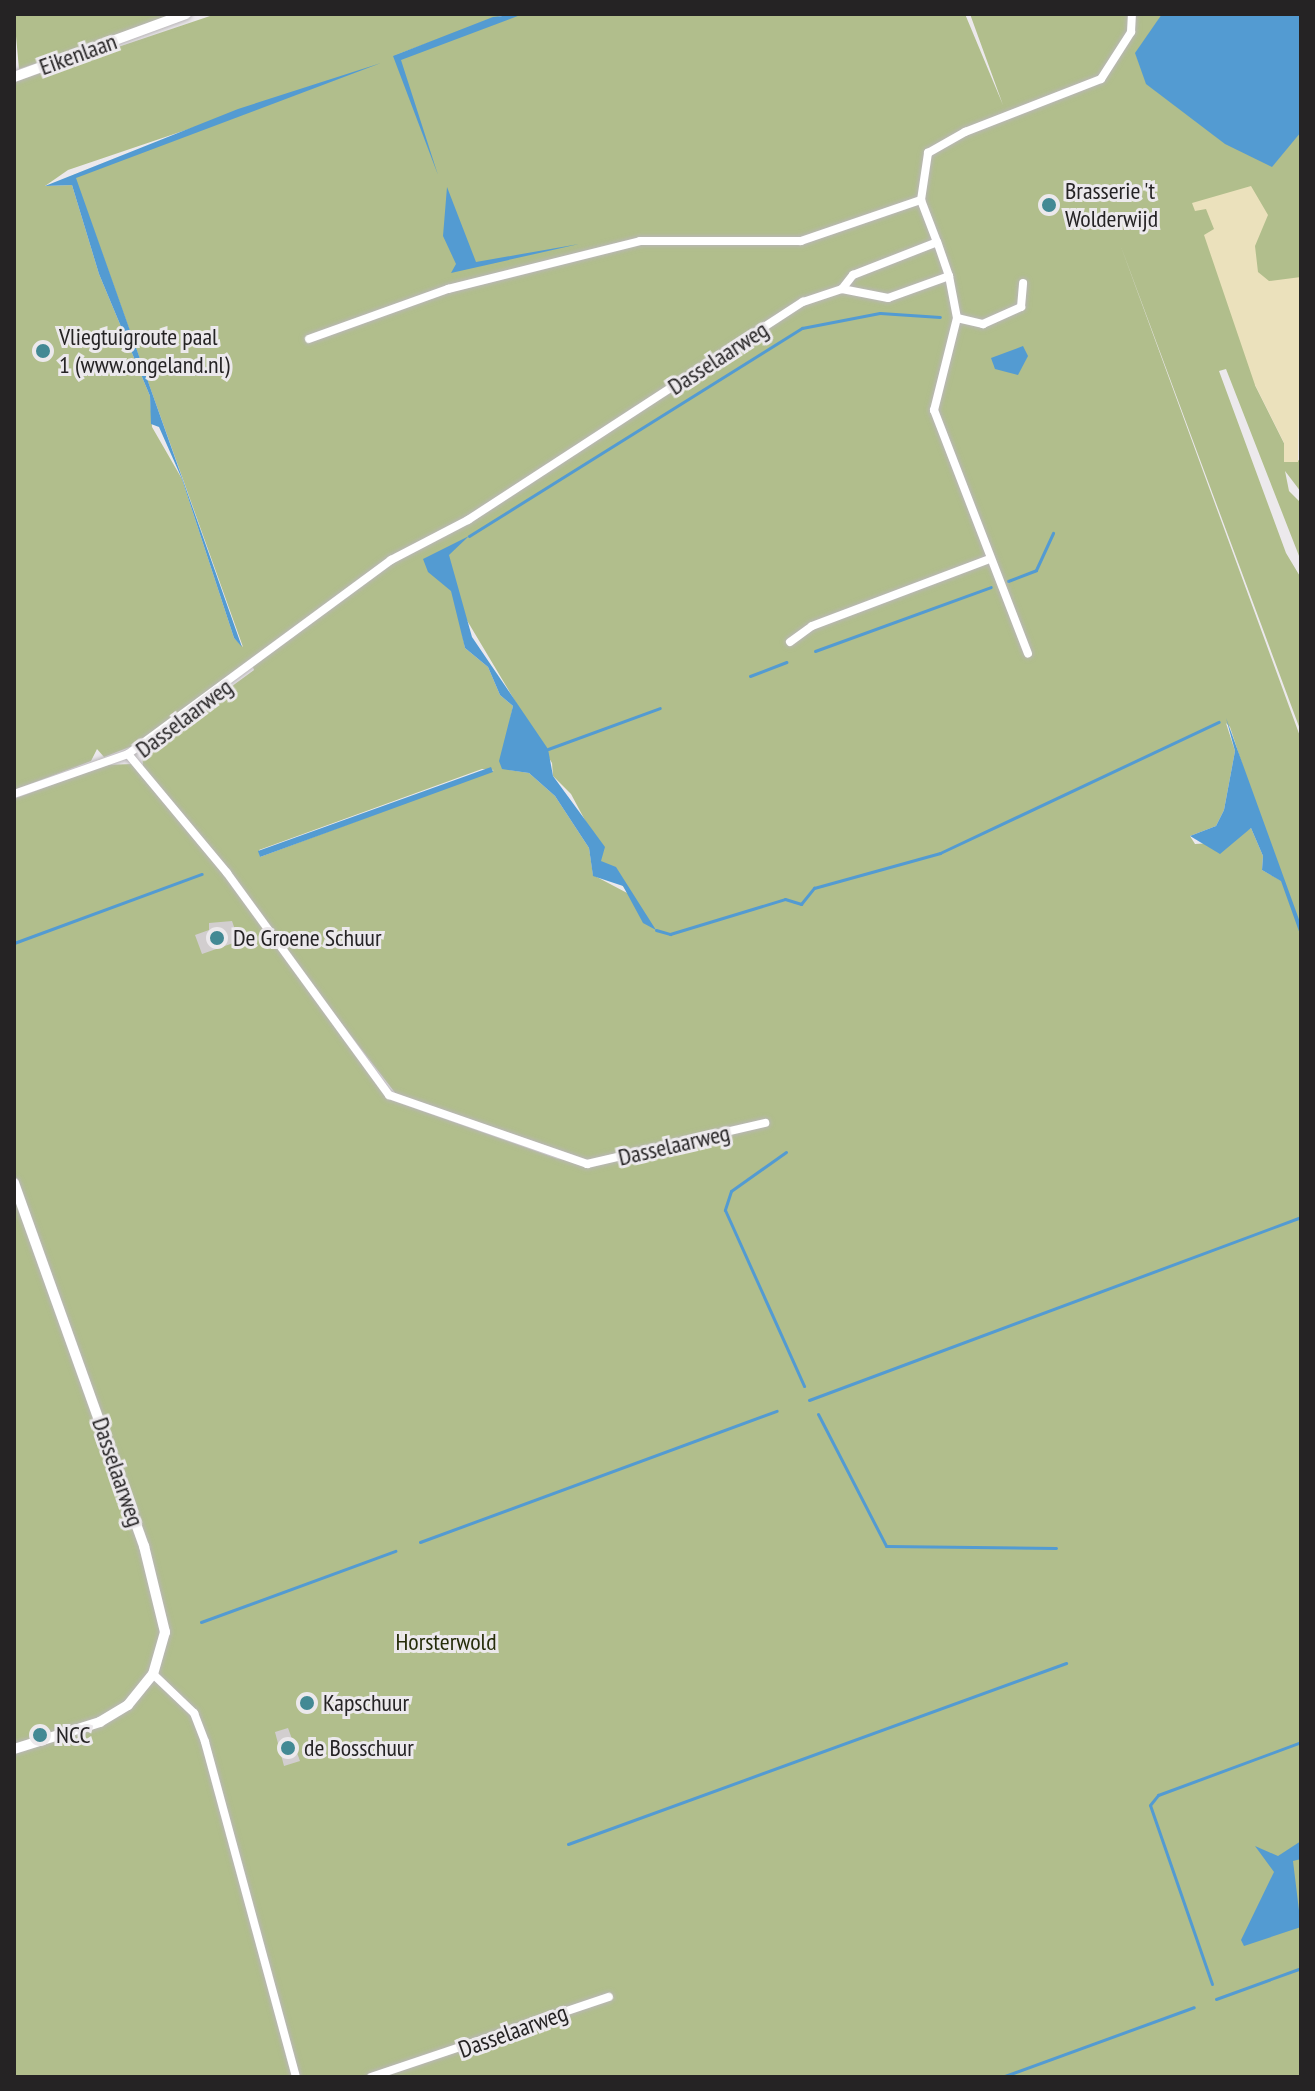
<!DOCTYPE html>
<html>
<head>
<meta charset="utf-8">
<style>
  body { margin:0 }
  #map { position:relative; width:1315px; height:2091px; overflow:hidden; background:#ece9ec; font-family:"PT Sans Narrow",sans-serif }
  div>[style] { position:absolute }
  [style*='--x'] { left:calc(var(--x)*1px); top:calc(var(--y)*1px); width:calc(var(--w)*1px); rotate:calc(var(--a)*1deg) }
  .green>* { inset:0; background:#b1be8c }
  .sand>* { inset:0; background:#ebe1bc }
  .water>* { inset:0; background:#539bd2 }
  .stream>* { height:3px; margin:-1.5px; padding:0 1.5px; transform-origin:1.5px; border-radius:1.5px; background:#539bd2 }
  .building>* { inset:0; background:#d2cecf }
  .roads { filter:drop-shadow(0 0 2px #b9b6b8) drop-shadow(0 0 2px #b9b6b8) }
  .minor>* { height:8px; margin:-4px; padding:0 4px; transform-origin:4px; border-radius:4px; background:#fff }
  .tertiary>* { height:10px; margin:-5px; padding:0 5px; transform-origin:5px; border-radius:5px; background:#fff }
  .dots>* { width:22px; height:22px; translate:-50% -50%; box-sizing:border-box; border:4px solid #ece9ec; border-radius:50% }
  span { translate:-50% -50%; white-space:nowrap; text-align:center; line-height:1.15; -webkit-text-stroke:6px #ece9ec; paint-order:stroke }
  .street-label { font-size:24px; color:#252324 }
  .poi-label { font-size:24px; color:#252324 }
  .left { translate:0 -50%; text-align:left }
  .park-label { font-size:24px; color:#262d0a }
  .frame { position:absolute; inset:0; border:16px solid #252324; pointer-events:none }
</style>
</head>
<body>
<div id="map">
  <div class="green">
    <div style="clip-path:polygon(14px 14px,183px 14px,19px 69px)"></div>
    <div style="clip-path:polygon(evenodd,216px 14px,506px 14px,393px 56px,516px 14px,965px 14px,1003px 105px,970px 14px,1301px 14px,1301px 340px,1255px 385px,1284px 443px,1285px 462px,1301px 460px,1301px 492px,1285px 471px,1289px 491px,1301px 503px,1301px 561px,1226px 369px,1219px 371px,1286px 553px,1301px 578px,1301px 732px,1120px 244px,1301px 739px,1301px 2077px,14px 2077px,14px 799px,105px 765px,132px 764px,225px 875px,391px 1100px,558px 1159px,595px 1164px,683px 1148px,679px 1139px,588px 1160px,396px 1094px,143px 766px,142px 752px,254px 670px,251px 662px,140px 743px,104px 757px,97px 749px,91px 761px,14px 790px,14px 82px,216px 14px,286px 96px,74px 175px,243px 647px,234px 638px,182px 479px,152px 427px,150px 396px,99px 274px,72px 185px,45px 186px,68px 170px,286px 96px,216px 14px,456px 602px,552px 763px,553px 776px,571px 794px,602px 852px,600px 861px,606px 865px,629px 894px,593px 875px,589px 848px,555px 796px,529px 773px,509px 770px,502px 758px,513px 706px,500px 695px,488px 667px,465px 648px,456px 602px,216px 14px,1226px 723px,1230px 727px,1280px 880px,1262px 870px,1263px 856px,1251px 828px,1228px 842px,1195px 844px,1190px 836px,1216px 826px,1224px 810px,1235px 751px,1226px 723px,216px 14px,482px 769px,494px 770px,260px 857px,259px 850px,482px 769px)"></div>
  </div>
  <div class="sand">
    <div style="clip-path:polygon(1251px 186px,1268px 215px,1255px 246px,1258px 272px,1269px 281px,1301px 277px,1298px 462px,1284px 462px,1284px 443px,1255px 385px,1204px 235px,1214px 229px,1206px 209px,1195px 211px,1192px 203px)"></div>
  </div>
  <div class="water">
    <div style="clip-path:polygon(523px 14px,401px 60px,438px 175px,393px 56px,493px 17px)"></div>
    <div style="clip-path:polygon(1162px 14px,1301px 14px,1301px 132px,1272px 167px,1225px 144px,1146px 84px,1135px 53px)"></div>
    <div style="clip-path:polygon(381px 63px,76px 178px,242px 647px,234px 638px,182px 479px,159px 427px,151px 424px,150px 396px,99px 274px,72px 185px,45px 186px,238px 109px)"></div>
    <div style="clip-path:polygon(447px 187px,476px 262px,579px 244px,451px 273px,456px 264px,443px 236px)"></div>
    <div style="clip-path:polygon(1023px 346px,1028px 356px,1018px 375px,995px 369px,991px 358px)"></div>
    <div style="clip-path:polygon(469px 536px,449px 555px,472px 637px,548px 749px,553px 776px,605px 847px,601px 861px,616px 867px,656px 930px,643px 923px,623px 886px,593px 876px,589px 848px,555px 796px,529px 773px,502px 769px,499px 761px,513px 706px,500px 695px,488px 667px,465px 648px,451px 591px,428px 572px,423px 559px)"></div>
    <div style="clip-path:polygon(1226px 718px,1301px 925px,1301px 937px,1281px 881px,1262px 870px,1263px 856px,1251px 828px,1220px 854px,1190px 836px,1216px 826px,1224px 810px,1235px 751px)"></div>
    <div style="clip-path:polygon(491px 767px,493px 772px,260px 857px,258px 851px)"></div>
    <div style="clip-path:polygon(1301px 1841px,1301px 1859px,1293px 1861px,1301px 1927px,1244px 1946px,1241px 1940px,1274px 1872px,1255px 1846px,1278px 1856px)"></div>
  </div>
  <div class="stream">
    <div style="--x:469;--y:536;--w:393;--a:-32"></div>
    <div style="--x:802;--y:328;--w:79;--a:-10.9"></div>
    <div style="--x:880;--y:313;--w:60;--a:3.8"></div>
    <div style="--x:1008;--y:581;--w:30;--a:-21"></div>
    <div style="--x:1036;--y:570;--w:41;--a:-65.3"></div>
    <div style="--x:815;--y:651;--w:187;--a:-20"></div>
    <div style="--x:750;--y:676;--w:39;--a:-21"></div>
    <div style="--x:548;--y:749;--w:119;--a:-20.1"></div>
    <div style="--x:656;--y:930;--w:15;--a:16"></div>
    <div style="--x:670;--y:934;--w:120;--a:-16.9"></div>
    <div style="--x:785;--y:899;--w:17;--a:17"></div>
    <div style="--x:801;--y:904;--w:21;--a:-51"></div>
    <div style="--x:814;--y:888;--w:131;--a:-15.5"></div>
    <div style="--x:940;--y:853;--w:308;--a:-25.2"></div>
    <div style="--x:14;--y:943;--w:200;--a:-20.2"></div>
    <div style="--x:786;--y:1152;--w:67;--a:144.7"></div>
    <div style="--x:731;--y:1191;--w:20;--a:108"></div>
    <div style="--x:725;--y:1210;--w:193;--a:65.8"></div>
    <div style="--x:809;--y:1400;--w:525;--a:-20.4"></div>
    <div style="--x:818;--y:1414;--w:148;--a:62.7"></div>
    <div style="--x:886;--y:1546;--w:170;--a:0.7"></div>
    <div style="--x:420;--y:1542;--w:380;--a:-20.2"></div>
    <div style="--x:201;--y:1622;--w:207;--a:-20.1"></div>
    <div style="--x:568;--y:1844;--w:530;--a:-19.97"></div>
    <div style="--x:1212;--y:1984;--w:189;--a:-109.1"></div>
    <div style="--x:1150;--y:1805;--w:13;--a:-51"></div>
    <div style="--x:1158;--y:1795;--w:153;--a:-20.3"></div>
    <div style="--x:1216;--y:1999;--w:90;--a:-20"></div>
    <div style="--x:1002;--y:2077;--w:204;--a:-20"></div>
  </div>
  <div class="building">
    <div style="clip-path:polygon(232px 921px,239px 941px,202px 954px,195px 935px,209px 930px,209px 923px)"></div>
    <div style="clip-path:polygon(288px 1728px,300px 1761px,284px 1766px,275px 1732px)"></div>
  </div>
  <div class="roads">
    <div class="minor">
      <div style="--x:949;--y:276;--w:43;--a:79.2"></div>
      <div style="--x:957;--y:318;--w:27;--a:13"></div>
      <div style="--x:983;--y:324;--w:42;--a:-24.1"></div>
      <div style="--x:1021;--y:307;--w:24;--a:-85"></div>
      <div style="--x:842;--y:289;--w:18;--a:-52"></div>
      <div style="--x:853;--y:275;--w:90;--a:-21.4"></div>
      <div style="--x:937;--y:242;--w:45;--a:-110.9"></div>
      <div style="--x:921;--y:200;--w:48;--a:-81.5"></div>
      <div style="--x:928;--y:153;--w:43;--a:-29.6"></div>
      <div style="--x:965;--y:132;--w:146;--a:-21.3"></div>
      <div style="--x:1101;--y:79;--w:56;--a:-57.4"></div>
      <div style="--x:1131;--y:32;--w:18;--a:-87"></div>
      <div style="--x:842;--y:289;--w:47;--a:11.1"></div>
      <div style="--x:888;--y:298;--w:65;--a:-19.8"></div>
      <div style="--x:949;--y:276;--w:36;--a:-109"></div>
      <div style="--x:957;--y:318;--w:95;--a:104"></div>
      <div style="--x:934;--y:410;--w:261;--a:68.9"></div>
      <div style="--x:309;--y:339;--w:148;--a:-19.8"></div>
      <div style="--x:448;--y:289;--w:198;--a:-14"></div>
      <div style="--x:640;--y:241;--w:161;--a:0"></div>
      <div style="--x:801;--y:241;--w:127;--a:-18.9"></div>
      <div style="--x:790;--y:642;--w:27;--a:-36"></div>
      <div style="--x:812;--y:626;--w:187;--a:-20.7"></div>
      <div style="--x:128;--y:754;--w:155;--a:50.2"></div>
      <div style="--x:227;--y:873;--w:275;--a:53.9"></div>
      <div style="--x:389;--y:1095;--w:210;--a:19.2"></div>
      <div style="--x:587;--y:1164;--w:183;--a:-13"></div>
      <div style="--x:14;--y:794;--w:121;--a:-19.3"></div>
      <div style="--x:128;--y:754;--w:327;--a:-36.4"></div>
      <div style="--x:391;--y:560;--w:87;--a:-27.5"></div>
      <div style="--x:468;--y:520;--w:400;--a:-33.1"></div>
      <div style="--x:803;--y:302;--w:41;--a:-18.4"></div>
      <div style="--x:153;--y:1674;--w:57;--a:43.6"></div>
      <div style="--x:194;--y:1713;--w:31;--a:69"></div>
      <div style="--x:205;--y:1742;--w:347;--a:74.8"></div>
      <div style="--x:371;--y:2077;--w:251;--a:-18.6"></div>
    </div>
    <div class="tertiary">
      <div style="--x:14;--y:77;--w:183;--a:-20.1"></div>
      <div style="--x:14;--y:1183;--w:386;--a:70.3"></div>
      <div style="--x:144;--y:1546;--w:89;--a:76.3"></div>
      <div style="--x:165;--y:1632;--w:44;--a:105.9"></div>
      <div style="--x:153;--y:1674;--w:40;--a:129"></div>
      <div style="--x:128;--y:1705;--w:33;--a:149"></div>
      <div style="--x:100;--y:1722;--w:90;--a:162.6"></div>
    </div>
  </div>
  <div class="dots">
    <div style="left:1049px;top:205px;background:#438994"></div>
    <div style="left:43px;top:351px;background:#438994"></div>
    <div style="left:217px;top:938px;background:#438994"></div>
    <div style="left:307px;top:1703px;background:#438994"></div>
    <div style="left:40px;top:1735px;background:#438994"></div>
    <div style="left:288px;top:1748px;background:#438994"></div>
  </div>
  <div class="street-label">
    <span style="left:78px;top:54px;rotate:-20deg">Eikenlaan</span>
    <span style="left:718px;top:358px;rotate:-33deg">Dasselaarweg</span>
    <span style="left:184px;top:718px;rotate:-37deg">Dasselaarweg</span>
    <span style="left:674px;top:1145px;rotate:-13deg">Dasselaarweg</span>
    <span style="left:118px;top:1472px;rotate:71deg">Dasselaarweg</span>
    <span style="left:513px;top:2031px;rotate:-20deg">Dasselaarweg</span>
  </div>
  <div class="poi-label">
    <span class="left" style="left:1065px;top:205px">Brasserie 't<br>Wolderwijd</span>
    <span class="left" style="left:59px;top:351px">Vliegtuigroute paal<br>1 (www.ongeland.nl)</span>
    <span class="left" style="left:233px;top:938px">De Groene Schuur</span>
    <span class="left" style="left:323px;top:1703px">Kapschuur</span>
    <span class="left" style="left:56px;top:1735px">NCC</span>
    <span class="left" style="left:304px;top:1748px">de Bosschuur</span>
  </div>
  <div class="park-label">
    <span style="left:446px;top:1642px">Horsterwold</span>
  </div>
  <div class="frame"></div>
</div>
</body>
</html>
